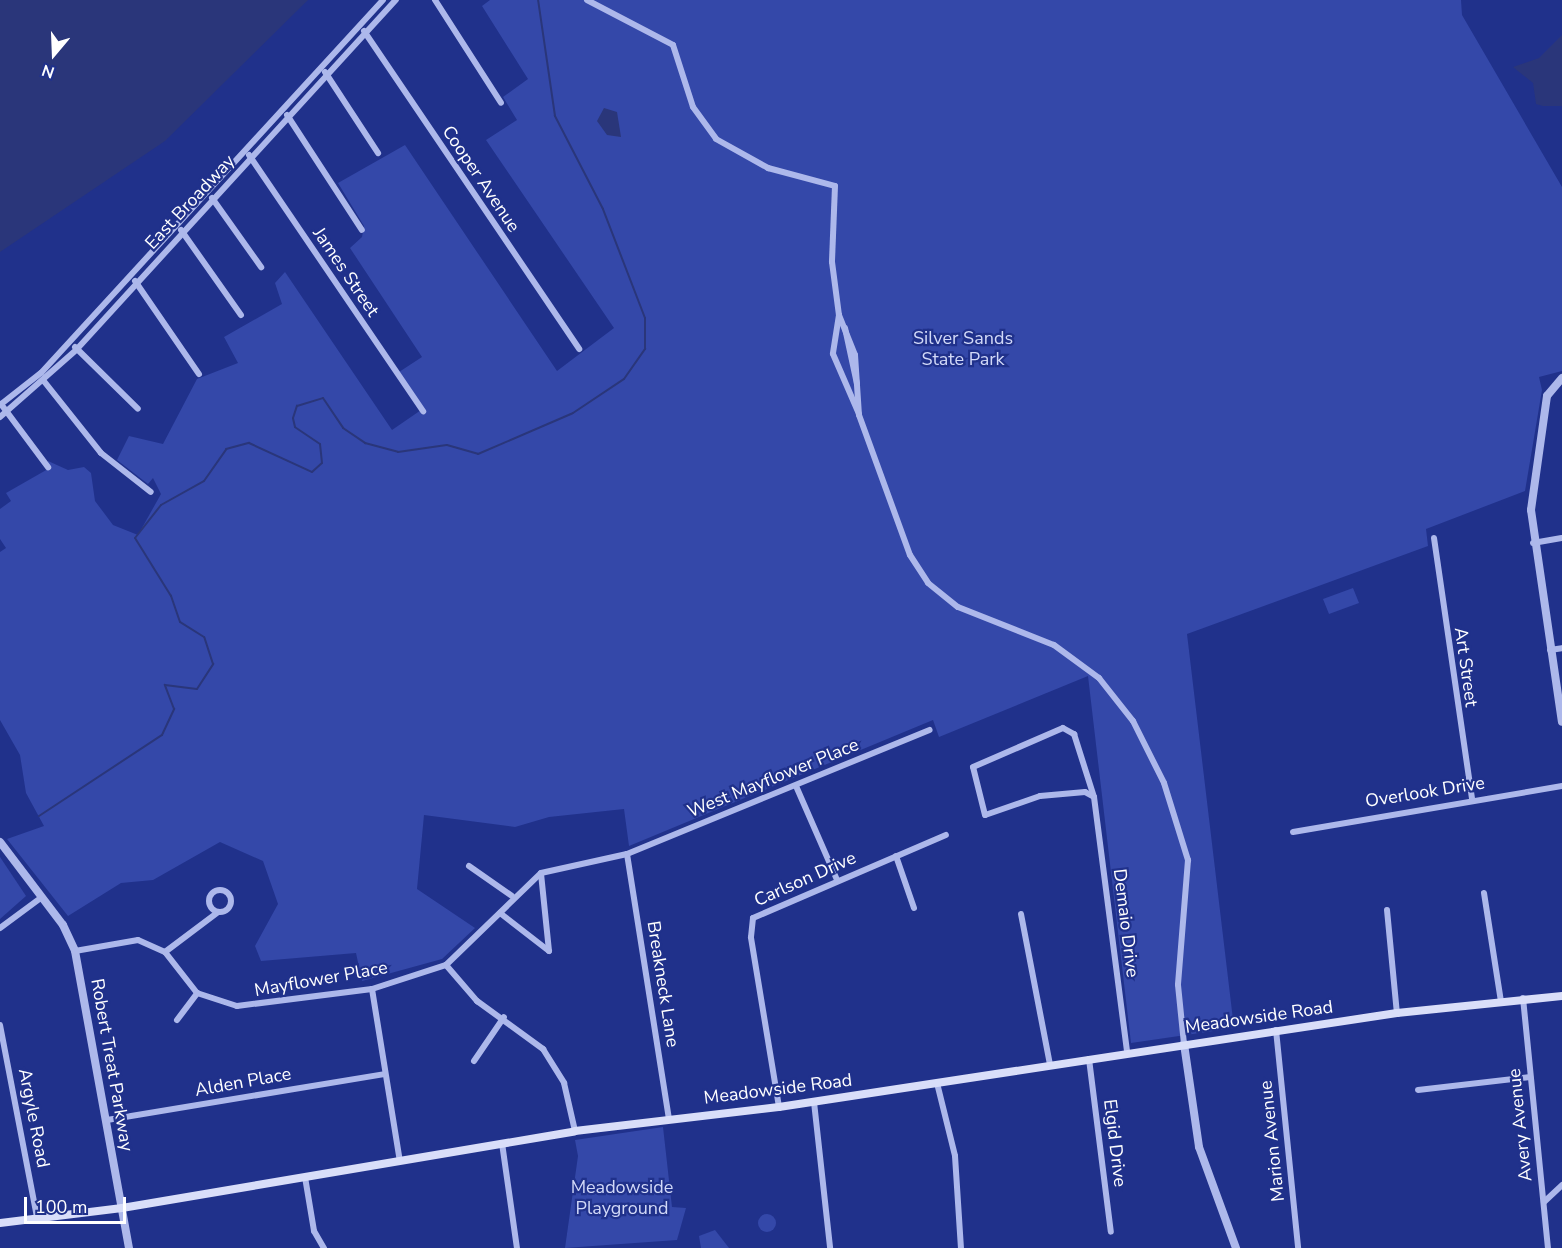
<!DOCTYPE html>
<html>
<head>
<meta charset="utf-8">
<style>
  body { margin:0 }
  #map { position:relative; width:1562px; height:1248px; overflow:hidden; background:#20318b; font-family:"Nunito Sans",sans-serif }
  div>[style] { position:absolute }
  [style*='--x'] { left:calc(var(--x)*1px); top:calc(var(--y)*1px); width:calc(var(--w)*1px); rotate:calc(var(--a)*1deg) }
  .green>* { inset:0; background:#3448a9 }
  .round { border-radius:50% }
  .water>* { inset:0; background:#2a367a }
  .stream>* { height:2px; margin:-1px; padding:0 1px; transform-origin:1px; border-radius:1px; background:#2a367a }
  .minor>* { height:6px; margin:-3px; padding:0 3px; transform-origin:3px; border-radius:3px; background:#adb8eb }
  .minor>.ring { margin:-3px; padding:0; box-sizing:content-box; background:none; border:6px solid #adb8eb; border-radius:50% }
  .tertiary>* { height:8px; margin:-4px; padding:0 4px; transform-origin:4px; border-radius:4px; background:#adb8eb }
  .secondary>* { height:8px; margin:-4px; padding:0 4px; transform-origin:4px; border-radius:4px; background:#d9def9 }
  span { translate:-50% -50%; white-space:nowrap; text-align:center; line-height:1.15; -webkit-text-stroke:4.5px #20318b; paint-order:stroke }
  .street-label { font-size:18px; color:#fff }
  .park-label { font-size:18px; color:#d2d9f8 }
  .north { position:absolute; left:24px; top:24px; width:60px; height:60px; -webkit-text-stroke:4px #20318b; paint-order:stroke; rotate:199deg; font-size:16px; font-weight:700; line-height:24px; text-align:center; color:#fff }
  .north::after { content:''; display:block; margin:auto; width:21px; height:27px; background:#fff; clip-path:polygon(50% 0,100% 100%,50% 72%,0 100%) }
  .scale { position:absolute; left:24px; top:1197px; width:102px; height:27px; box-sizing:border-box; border:3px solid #fff; border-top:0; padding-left:8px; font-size:18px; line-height:21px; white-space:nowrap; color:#fff; -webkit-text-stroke:4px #20318b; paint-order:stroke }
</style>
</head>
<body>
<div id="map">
  <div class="green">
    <div style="clip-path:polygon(490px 0,1461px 0,1462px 15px,1562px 187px,1562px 371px,1539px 377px,1542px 390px,1525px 491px,1426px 529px,1428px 546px,1187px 634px,1234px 1028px,1131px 1043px,1088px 676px,939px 737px,933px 720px,629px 846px,624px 809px,549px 817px,515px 827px,424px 815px,417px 889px,475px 928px,442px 959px,362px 981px,356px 953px,261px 961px,255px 946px,278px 904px,263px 861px,220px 842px,153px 880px,121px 883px,68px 916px,7px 839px,44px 826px,26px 793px,20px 755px,0 720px,0 552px,6px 548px,0 539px,0 509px,11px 501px,6px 493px,48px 469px,48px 461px,68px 470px,84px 467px,91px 473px,95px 501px,113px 525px,138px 535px,161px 494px,153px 478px,148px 484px,117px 460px,129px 436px,163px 444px,197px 379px,238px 363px,224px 337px,282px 304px,275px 283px,285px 272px,392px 430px,424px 408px,399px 372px,422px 357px,350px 248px,362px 237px,364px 226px,338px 183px,405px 145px,557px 371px,614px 328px,486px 140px,517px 120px,503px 97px,528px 79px,482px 6px)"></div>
    <div style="clip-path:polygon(1353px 588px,1359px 603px,1329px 614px,1323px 599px)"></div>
    <div style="clip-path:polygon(0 857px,26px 896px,0 919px)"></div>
    <div style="clip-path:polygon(663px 1127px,672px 1207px,686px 1208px,677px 1240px,565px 1248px,578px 1156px,575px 1140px)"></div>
    <div class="round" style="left:758px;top:1214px;width:18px;height:18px"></div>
    <div style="clip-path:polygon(715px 1230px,729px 1248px,701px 1248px,699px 1236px)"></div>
  </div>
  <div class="water">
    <div style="clip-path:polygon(0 0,308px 0,165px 141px,0 252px)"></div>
    <div style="clip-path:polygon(1562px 35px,1562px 106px,1543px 106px,1536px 104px,1533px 83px,1513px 67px,1539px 58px)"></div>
    <div style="clip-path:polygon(604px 108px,617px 112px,621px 137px,607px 135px,597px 121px)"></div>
  </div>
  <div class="stream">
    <div style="--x:39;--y:816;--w:147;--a:-33.4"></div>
    <div style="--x:162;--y:735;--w:29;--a:-65"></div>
    <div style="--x:174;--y:709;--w:26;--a:-111"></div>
    <div style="--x:165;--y:685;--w:32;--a:7"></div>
    <div style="--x:197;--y:689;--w:30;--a:-57"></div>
    <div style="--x:213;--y:664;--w:28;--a:-108"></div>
    <div style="--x:204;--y:637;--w:28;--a:-148"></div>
    <div style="--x:180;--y:622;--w:28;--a:-109"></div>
    <div style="--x:171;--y:596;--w:68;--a:-121.8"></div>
    <div style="--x:135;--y:538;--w:42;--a:-51.8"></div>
    <div style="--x:161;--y:505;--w:49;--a:-29.2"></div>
    <div style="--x:204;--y:481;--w:39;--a:-55"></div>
    <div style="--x:226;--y:449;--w:24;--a:-15"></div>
    <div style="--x:249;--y:443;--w:69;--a:24.7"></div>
    <div style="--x:312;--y:472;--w:13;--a:-42"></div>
    <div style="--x:322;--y:463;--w:19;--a:-96"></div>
    <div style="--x:320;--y:444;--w:30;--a:-146"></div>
    <div style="--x:295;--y:427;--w:9;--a:-103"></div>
    <div style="--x:293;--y:418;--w:13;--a:-72"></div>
    <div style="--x:297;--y:406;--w:27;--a:-17"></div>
    <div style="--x:323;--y:398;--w:36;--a:56"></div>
    <div style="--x:343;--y:428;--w:27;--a:34"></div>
    <div style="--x:365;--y:443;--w:34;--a:15"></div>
    <div style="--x:398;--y:452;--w:49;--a:-8.1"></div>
    <div style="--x:447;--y:445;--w:32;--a:16"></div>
    <div style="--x:478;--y:454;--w:103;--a:-23.3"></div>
    <div style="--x:573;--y:413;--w:61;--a:-33.7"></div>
    <div style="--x:624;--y:379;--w:37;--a:-55"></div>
    <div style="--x:645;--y:349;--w:31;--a:-90"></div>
    <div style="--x:645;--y:318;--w:117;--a:-111.1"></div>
    <div style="--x:603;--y:209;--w:105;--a:-117.3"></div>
    <div style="--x:555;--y:116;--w:117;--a:-98.3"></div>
  </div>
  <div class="minor">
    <div style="--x:435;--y:0;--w:122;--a:57.3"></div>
    <div style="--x:587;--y:0;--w:97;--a:27.6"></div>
    <div style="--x:673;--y:45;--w:65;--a:72.1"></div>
    <div style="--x:693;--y:107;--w:39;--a:54"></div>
    <div style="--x:716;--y:139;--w:60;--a:29.1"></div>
    <div style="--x:768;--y:168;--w:69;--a:15"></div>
    <div style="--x:835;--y:186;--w:76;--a:92.3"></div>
    <div style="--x:832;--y:262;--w:53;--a:82.5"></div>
    <div style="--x:839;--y:315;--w:43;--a:68.2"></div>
    <div style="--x:855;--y:355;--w:60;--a:86.2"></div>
    <div style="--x:859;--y:415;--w:149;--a:70"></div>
    <div style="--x:910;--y:555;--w:33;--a:57"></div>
    <div style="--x:928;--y:583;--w:38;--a:39"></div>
    <div style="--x:958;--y:607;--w:103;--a:21.6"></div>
    <div style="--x:1054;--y:645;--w:56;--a:36.3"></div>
    <div style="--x:1099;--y:678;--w:55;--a:51.7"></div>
    <div style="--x:1133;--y:721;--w:69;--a:63.4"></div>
    <div style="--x:1164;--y:783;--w:81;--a:72.7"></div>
    <div style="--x:1188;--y:860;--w:125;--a:94.6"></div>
    <div style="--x:1178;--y:985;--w:59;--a:84.2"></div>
    <div style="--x:364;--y:31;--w:384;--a:55.9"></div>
    <div style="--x:325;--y:72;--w:97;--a:56.8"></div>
    <div style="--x:287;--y:115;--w:137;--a:56.9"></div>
    <div style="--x:249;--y:155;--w:310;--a:55.8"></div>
    <div style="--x:212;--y:198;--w:85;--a:54.6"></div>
    <div style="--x:181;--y:230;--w:104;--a:54.8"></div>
    <div style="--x:135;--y:281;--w:113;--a:55.5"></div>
    <div style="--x:839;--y:315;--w:39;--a:99"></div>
    <div style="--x:833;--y:354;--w:65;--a:66.6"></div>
    <div style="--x:845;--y:328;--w:57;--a:77.9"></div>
    <div style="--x:75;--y:347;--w:88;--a:44.5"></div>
    <div style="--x:43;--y:380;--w:93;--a:51.5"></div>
    <div style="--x:101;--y:453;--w:63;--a:38"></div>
    <div style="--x:1;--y:404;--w:79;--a:53.3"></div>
    <div style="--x:0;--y:405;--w:52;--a:-38"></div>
    <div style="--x:41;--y:373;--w:506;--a:-47.48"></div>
    <div style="--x:0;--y:417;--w:103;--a:-41.4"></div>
    <div style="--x:77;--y:349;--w:473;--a:-47.6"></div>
    <div style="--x:1434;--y:538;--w:264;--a:81.7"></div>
    <div style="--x:1533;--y:543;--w:29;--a:-10"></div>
    <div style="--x:1550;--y:650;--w:12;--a:-9"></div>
    <div style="--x:796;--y:786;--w:103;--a:66.4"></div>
    <div style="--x:1094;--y:797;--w:10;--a:-151"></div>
    <div style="--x:1085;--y:792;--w:45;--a:174.9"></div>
    <div style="--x:1040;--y:796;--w:58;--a:160.9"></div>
    <div style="--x:985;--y:815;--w:49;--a:-104"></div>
    <div style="--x:973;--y:767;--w:98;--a:-23.4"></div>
    <div style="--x:1063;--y:728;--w:13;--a:29"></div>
    <div style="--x:1074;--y:734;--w:66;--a:72.4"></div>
    <div style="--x:1094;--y:797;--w:257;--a:82.6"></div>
    <div style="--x:1293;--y:832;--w:273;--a:-9.7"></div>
    <div style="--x:627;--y:854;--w:267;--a:81"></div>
    <div style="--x:896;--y:856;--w:55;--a:70.9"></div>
    <div style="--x:469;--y:866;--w:52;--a:34.9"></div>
    <div class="ring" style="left:209px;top:890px;width:16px;height:16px"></div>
    <div style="--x:1484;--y:893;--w:109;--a:81.1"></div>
    <div style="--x:1387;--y:910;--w:103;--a:84.5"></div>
    <div style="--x:500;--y:913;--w:62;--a:37.8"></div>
    <div style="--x:549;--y:951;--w:78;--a:-95.9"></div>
    <div style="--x:1021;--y:914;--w:153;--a:79.1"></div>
    <div style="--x:0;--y:928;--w:52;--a:-36.4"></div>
    <div style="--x:75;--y:951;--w:64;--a:-9.9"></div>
    <div style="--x:138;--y:940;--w:30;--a:24"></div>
    <div style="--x:165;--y:952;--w:52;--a:52"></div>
    <div style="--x:197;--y:993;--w:42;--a:18"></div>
    <div style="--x:237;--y:1006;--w:136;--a:-7.2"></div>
    <div style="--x:372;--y:989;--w:78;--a:-18"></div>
    <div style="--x:446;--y:965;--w:132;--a:-44.1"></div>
    <div style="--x:541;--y:873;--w:88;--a:-12.5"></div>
    <div style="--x:627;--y:854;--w:327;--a:-22.3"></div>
    <div style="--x:165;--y:952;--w:66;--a:-37"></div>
    <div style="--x:446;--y:965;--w:48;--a:49.3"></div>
    <div style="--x:477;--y:1001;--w:82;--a:36"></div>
    <div style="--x:543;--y:1049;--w:40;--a:58"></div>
    <div style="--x:564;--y:1083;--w:49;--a:77.1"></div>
    <div style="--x:372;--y:989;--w:174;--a:80.8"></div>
    <div style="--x:1523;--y:998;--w:251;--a:84.3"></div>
    <div style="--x:177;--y:1020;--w:34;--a:-53"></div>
    <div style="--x:0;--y:1025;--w:196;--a:79.1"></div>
    <div style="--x:1276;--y:1030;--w:219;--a:84.2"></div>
    <div style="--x:1089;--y:1059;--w:174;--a:82.8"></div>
    <div style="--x:474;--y:1061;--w:53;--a:-55.7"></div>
    <div style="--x:937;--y:1083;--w:75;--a:76.1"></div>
    <div style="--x:955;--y:1156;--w:92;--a:86.3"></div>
    <div style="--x:1418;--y:1090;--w:113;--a:-6.6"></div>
    <div style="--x:814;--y:1102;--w:147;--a:83.7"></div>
    <div style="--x:779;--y:1107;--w:172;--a:-99.4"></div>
    <div style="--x:751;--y:937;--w:19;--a:-84"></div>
    <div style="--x:753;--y:918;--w:210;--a:-23.3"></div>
    <div style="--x:107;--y:1120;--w:281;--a:-9.4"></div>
    <div style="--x:502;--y:1143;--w:106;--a:81.9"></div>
    <div style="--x:305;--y:1177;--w:55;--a:80.5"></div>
    <div style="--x:314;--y:1231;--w:20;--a:60"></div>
    <div style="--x:1544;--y:1202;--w:25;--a:-43"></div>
  </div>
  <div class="tertiary">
    <div style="--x:1562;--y:378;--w:23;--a:130"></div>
    <div style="--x:1547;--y:396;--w:115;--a:98"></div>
    <div style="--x:1531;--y:510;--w:214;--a:81.7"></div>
    <div style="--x:0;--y:842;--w:104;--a:52.8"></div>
    <div style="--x:63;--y:925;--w:29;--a:65"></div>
    <div style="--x:75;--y:951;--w:302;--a:79.7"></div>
    <div style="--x:1184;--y:1044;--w:104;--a:81.7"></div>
    <div style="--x:1199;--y:1147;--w:108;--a:69.9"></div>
  </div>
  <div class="secondary">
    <div style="--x:0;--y:1223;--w:123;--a:-7"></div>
    <div style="--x:122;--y:1208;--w:459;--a:-9.6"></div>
    <div style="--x:575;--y:1131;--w:205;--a:-6.7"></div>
    <div style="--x:779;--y:1107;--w:625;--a:-8.65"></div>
    <div style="--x:1397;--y:1013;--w:166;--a:-5.9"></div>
  </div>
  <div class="street-label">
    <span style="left:481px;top:179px;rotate:56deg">Cooper Avenue</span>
    <span style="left:190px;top:202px;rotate:-47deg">East Broadway</span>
    <span style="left:346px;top:272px;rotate:56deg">James Street</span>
    <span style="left:1466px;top:667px;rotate:82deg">Art Street</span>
    <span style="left:773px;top:778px;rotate:-22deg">West Mayflower Place</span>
    <span style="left:1425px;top:792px;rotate:-9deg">Overlook Drive</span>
    <span style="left:805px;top:879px;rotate:-24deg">Carlson Drive</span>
    <span style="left:1126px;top:923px;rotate:83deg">Demaio Drive</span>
    <span style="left:321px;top:979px;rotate:-10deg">Mayflower Place</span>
    <span style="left:663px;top:984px;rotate:81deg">Breakneck Lane</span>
    <span style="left:1259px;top:1017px;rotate:-8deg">Meadowside Road</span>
    <span style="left:112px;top:1065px;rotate:80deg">Robert Treat Parkway</span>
    <span style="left:243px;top:1082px;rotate:-10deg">Alden Place</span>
    <span style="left:778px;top:1089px;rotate:-7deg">Meadowside Road</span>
    <span style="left:34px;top:1118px;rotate:79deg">Argyle Road</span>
    <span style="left:1520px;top:1125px;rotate:-96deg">Avery Avenue</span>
    <span style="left:1272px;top:1141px;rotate:-96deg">Marion Avenue</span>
    <span style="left:1115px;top:1143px;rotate:83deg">Elgid Drive</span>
  </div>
  <div class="park-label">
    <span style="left:963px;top:349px">Silver Sands<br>State Park</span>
    <span style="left:622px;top:1198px">Meadowside<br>Playground</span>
  </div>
  <div class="north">N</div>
  <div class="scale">100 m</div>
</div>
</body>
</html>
